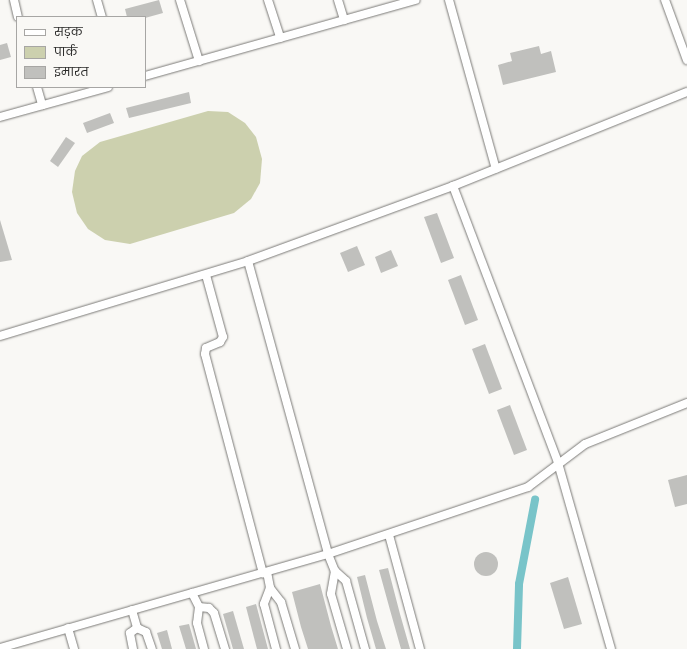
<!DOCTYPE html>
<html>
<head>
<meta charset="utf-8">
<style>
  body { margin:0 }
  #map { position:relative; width:687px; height:649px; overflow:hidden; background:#f9f8f5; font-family:Poppins,"Noto Sans Devanagari",sans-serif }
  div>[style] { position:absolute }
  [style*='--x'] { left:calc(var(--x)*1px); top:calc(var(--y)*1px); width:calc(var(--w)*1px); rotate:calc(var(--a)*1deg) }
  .green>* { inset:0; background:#ccd0ae }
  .canal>* { height:8px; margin:-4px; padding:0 4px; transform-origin:4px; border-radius:4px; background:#79c4c9 }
  .building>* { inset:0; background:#c0c0bd }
  .round { border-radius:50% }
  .roads { filter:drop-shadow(0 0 1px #7b7a77) drop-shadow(0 0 1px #7b7a77) }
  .street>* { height:8px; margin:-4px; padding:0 4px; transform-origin:4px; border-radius:4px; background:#fff }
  span { translate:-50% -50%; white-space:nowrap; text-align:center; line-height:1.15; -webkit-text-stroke:3px #f9f8f5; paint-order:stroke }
  .legend { position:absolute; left:16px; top:16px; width:130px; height:72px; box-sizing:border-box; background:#f9f8f5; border:1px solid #a7a6a4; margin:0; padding:5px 7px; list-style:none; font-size:12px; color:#2c2c2b }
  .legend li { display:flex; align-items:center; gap:8px; height:20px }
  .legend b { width:20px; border:1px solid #a7a6a4 }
</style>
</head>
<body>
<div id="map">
  <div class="green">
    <div style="clip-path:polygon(208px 111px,228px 112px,245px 123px,256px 137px,262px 159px,260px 183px,251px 199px,234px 213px,130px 244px,105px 240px,88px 229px,77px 213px,72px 192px,75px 171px,82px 156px,100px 142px)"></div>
  </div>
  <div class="canal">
    <div style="--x:517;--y:649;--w:65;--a:-88.2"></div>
    <div style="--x:519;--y:584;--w:86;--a:-79.2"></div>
  </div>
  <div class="building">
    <div style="clip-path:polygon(159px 0,163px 13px,145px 18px,127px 17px,125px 9px)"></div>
    <div style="clip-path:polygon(7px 43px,11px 57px,0 60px,0 45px)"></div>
    <div style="clip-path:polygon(539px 46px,541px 54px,551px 51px,556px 72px,503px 85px,498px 65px,512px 61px,510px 53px)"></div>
    <div style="clip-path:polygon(189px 92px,191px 103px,129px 118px,126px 108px)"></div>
    <div style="clip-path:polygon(110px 113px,114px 123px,87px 133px,83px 123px)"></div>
    <div style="clip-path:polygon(66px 137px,75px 143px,58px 167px,50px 161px)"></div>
    <div style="clip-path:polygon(437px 213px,454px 258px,441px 263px,424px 217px)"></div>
    <div style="clip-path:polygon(0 220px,12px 260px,0 262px)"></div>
    <div style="clip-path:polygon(357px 246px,365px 265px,348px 272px,340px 253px)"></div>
    <div style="clip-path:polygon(391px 250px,398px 266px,381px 273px,375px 257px)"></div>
    <div style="clip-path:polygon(461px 275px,478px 320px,465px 325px,448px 280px)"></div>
    <div style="clip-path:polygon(485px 344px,502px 389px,489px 394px,472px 349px)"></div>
    <div style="clip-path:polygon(510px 405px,527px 450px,514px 455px,497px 410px)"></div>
    <div style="clip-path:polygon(687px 475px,687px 504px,675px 507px,668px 480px)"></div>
    <div class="round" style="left:474px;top:552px;width:24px;height:24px"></div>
    <div style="clip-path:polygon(388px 568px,400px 614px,410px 649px,401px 649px,390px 610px,379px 570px)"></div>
    <div style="clip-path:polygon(365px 575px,377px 621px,386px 649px,376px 649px,367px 618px,357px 577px)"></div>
    <div style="clip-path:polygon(568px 577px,582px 624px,564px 629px,550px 583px)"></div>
    <div style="clip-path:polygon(320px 584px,331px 626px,338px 649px,308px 649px,301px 627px,292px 592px)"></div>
    <div style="clip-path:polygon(256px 604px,268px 649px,257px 649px,246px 607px)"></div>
    <div style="clip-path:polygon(233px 611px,244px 649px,233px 649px,223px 614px)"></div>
    <div style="clip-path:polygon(189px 624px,196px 649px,186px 649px,179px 626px)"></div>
    <div style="clip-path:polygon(167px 630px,172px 649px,162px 649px,157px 633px)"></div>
  </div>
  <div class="roads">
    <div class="street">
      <div style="--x:14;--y:0;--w:17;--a:77"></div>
      <div style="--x:97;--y:0;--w:18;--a:74"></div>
      <div style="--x:180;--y:0;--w:64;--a:72.7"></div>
      <div style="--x:268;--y:0;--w:40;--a:72"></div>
      <div style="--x:338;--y:0;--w:21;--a:73"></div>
      <div style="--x:449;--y:0;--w:175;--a:74.5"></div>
      <div style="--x:665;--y:0;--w:64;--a:69.9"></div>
      <div style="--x:145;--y:76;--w:281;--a:-15.7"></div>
      <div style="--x:37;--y:87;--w:19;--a:74"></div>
      <div style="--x:0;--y:117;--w:112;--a:-15.5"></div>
      <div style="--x:453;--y:186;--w:296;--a:69.2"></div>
      <div style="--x:558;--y:463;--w:193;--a:74.1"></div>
      <div style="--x:248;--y:261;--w:304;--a:74.7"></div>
      <div style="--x:328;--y:554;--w:18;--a:68"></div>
      <div style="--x:335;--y:571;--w:15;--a:42"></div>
      <div style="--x:346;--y:581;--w:71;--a:74.4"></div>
      <div style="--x:206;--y:275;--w:64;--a:74.7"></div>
      <div style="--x:223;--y:337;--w:6;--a:121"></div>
      <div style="--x:220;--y:342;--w:15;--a:157"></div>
      <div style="--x:206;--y:348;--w:6;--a:99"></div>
      <div style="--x:205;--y:354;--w:227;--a:75.2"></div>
      <div style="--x:0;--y:336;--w:259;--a:-16.8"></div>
      <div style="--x:248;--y:261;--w:218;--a:-20.1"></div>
      <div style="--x:453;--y:186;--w:252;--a:-21.9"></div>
      <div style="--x:389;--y:535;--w:118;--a:74.8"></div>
      <div style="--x:335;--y:571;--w:23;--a:100"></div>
      <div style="--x:331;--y:594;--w:57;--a:73.8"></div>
      <div style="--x:267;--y:572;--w:16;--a:79"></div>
      <div style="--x:270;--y:588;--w:18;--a:52"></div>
      <div style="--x:281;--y:602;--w:49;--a:73.4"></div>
      <div style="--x:270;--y:588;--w:17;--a:111"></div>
      <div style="--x:264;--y:604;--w:47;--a:75.1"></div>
      <div style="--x:192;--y:593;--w:16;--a:63"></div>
      <div style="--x:199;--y:607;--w:16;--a:97"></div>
      <div style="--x:197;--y:623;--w:27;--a:75"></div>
      <div style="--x:199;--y:607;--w:10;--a:6"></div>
      <div style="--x:209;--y:608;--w:7;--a:45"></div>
      <div style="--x:214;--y:613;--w:38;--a:73"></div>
      <div style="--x:132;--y:610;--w:19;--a:74"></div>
      <div style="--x:137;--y:628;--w:10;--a:24"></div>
      <div style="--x:146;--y:632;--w:18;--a:71"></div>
      <div style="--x:68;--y:628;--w:22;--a:74"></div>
      <div style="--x:0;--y:648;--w:341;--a:-16"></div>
      <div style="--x:328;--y:554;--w:211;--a:-18.5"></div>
      <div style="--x:528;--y:487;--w:71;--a:-37"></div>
      <div style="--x:585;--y:444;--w:110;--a:-21.9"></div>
      <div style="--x:133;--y:649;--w:16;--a:-101"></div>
      <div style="--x:130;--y:633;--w:9;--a:-36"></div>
    </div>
  </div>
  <ul class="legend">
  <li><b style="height:5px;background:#fff"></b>सड़क</li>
  <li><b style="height:11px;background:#ccd0ae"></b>पार्क</li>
  <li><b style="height:11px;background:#c0c0bd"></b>इमारत</li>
  </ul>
</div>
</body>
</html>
